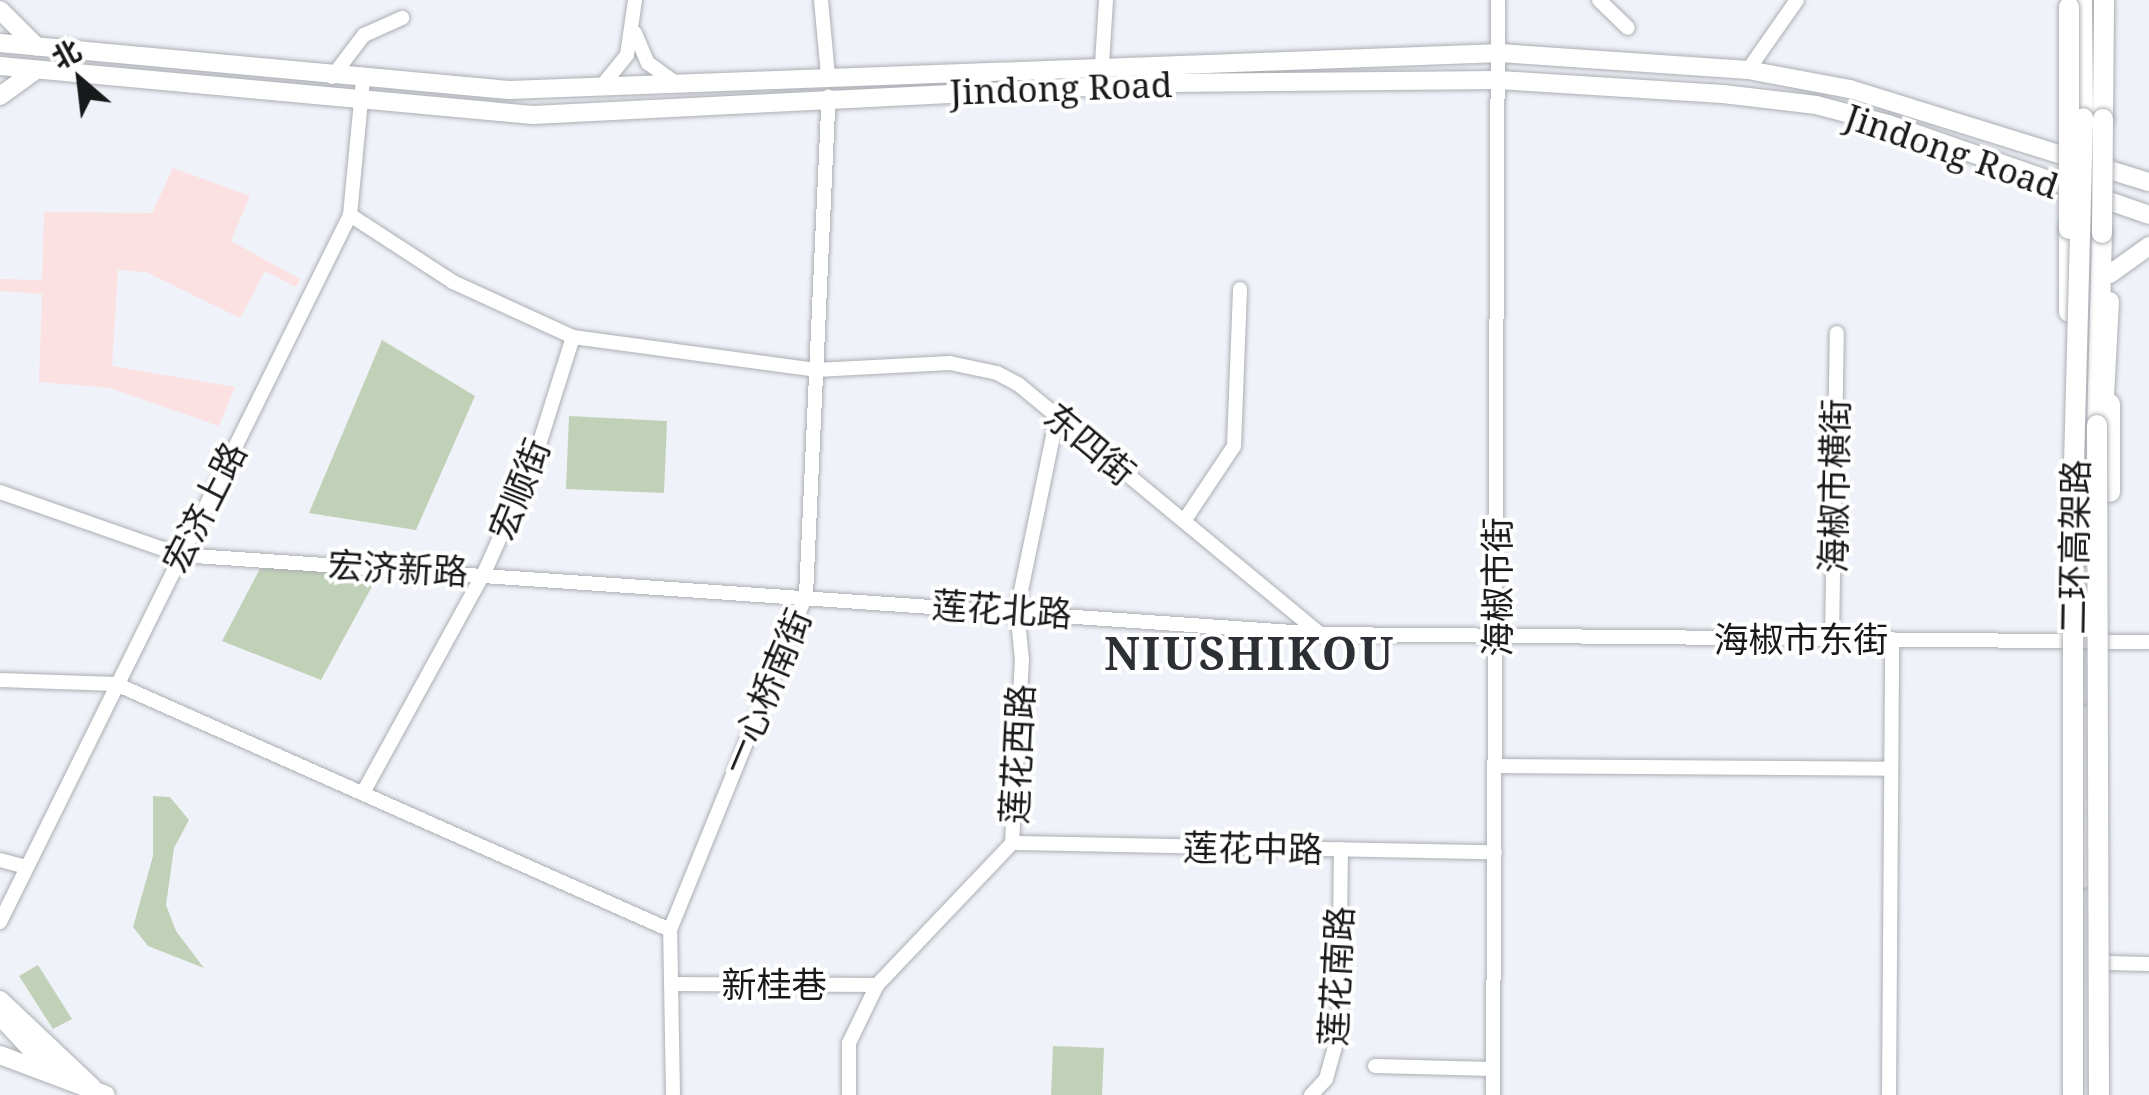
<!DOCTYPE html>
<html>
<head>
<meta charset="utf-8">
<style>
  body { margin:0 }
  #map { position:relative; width:2149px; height:1095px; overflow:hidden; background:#eff2f8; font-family:"Noto Serif","Noto Sans SC",serif }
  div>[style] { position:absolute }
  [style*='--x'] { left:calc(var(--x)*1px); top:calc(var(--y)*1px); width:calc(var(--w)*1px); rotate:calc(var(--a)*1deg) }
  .industrial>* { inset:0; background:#fce1e2 }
  .green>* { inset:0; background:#c1d1b7 }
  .roads { filter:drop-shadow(0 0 2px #abaeb3) drop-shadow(0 0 2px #abaeb3) }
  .minor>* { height:14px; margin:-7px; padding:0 7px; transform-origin:7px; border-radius:7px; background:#fff }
  .major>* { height:18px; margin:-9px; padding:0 9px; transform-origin:9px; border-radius:9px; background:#fff }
  .highway>* { height:20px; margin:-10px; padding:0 10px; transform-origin:10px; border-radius:10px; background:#fff }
  .bridges { filter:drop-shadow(0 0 2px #abaeb3) drop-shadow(0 0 2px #abaeb3) }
  .highway-bridge>* { height:20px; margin:-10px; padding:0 10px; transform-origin:10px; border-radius:10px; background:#fff }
  span { translate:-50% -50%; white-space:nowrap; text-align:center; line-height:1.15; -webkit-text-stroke:8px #fff; paint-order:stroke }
  .street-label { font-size:35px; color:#18191b }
  .district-label { font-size:45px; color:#2c2f33; font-weight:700; letter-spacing:2.5px }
  .north { position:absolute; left:30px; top:30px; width:100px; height:100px; -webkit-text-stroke:8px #fff; paint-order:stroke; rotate:332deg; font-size:28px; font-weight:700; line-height:40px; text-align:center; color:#18191b }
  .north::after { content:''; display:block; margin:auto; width:35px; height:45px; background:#18191b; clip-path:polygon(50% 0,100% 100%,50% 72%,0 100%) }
</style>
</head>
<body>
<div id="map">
  <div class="industrial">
    <div style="clip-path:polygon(173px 168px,250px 196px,231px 241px,300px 279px,296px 287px,265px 271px,240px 318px,146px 272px,118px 270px,112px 366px,235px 387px,219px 426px,110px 388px,39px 382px,42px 294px,0 291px,0 279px,42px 280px,44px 212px,152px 213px)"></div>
  </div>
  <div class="green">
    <div style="clip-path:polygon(382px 340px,475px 396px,416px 530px,309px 513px)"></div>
    <div style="clip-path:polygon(569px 416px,667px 421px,664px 493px,566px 489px)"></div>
    <div style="clip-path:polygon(265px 559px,375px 581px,321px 680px,222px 641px)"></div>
    <div style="clip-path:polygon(153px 796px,170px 797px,189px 820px,174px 848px,166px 905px,176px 931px,204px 968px,148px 946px,133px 927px,153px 856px)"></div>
    <div style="clip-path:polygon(38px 965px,72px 1019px,53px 1029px,19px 976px)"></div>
    <div style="clip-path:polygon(1053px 1046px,1104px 1048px,1102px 1095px,1051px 1095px)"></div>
  </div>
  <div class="roads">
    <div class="minor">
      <div style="--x:821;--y:0;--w:75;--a:84.7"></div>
      <div style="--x:1599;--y:0;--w:40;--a:44"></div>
      <div style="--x:635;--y:33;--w:33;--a:67"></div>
      <div style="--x:648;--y:63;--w:34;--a:36"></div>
      <div style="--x:1102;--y:64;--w:64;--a:-86.4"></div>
      <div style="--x:1748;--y:70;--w:85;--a:-55"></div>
      <div style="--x:332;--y:77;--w:53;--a:-52.7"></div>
      <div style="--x:364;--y:35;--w:42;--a:-24.1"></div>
      <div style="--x:601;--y:87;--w:41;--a:-50.9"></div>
      <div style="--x:627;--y:55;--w:56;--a:-81.7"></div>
      <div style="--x:350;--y:215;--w:123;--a:33"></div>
      <div style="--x:453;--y:282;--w:132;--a:24.6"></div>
      <div style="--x:573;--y:337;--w:245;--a:7.7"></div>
      <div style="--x:816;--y:370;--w:134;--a:-3"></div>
      <div style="--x:950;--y:363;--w:48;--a:12"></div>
      <div style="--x:997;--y:373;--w:24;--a:28"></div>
      <div style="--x:1018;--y:384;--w:392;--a:39.6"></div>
      <div style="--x:0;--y:492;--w:191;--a:19.3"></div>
      <div style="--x:180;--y:555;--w:1143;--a:3.96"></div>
      <div style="--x:1320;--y:634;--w:829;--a:0.55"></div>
      <div style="--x:1184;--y:521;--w:90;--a:-56.3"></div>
      <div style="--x:1234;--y:446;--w:157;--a:-87.8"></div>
      <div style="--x:1832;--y:639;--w:306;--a:-89.1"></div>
      <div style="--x:0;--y:680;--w:116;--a:2"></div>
      <div style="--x:116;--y:684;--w:606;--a:23.94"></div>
      <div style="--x:1496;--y:766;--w:395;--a:0.4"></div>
      <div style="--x:364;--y:791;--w:249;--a:-61.2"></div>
      <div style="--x:484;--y:573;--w:120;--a:-65.8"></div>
      <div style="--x:533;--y:464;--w:133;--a:-72.5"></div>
      <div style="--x:1012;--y:843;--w:483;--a:1.1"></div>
      <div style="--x:0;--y:860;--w:28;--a:15"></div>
      <div style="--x:0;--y:922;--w:789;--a:-63.66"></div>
      <div style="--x:350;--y:215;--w:136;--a:-84.5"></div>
      <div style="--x:2107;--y:963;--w:42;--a:1.4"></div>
      <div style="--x:671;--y:984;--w:206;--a:0.3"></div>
      <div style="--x:1375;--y:1066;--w:117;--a:1.5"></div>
      <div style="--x:673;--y:1095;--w:165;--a:-91"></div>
      <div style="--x:670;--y:930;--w:362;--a:-67.9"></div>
      <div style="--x:806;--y:595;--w:499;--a:-87.4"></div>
      <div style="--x:849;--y:1095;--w:52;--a:-90"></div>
      <div style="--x:849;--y:1043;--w:64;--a:-64.2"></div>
      <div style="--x:877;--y:985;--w:196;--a:-46.4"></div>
      <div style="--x:1012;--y:843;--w:183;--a:-86.9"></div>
      <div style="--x:1022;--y:660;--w:50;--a:-95.7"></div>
      <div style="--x:1017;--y:610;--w:197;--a:-78.3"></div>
      <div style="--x:1311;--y:1095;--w:22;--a:-47"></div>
      <div style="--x:1326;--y:1079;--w:49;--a:-74.5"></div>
      <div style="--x:1339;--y:1032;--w:183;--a:-89.4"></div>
      <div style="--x:1493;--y:1095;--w:1095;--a:-89.74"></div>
      <div style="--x:1889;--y:1095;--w:456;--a:-89.6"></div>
    </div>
    <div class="major">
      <div style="--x:0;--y:10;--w:52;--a:45"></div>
      <div style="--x:0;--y:43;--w:511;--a:5.28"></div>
      <div style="--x:509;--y:90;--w:992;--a:-2.14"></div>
      <div style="--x:1500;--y:53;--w:249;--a:3.9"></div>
      <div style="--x:1748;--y:70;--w:104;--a:10.6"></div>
      <div style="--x:1850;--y:89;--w:313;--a:17.3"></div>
      <div style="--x:0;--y:66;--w:535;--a:5.25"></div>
      <div style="--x:533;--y:115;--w:633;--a:-2.9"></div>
      <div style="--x:1165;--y:83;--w:334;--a:-0.5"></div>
      <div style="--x:1499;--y:80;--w:224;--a:3.6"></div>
      <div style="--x:1723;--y:94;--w:94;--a:6.7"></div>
      <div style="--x:1816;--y:105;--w:74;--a:14.8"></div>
      <div style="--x:1888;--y:124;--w:276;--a:19.2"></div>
      <div style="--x:0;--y:96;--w:44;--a:-35.8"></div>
      <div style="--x:2110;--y:274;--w:48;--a:-35.7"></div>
      <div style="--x:2104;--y:415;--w:114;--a:-87"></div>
      <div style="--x:2083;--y:715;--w:164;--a:90"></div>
      <div style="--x:0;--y:1000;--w:127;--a:43.4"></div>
      <div style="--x:0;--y:1016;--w:79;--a:47"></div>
      <div style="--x:0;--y:1055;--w:113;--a:20.7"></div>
    </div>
    <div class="highway">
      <div style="--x:2082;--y:0;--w:118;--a:89.5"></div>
      <div style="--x:2103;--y:119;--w:119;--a:-89.5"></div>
      <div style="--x:2069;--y:312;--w:83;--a:-90"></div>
      <div style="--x:2110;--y:404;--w:88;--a:90"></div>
      <div style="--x:2097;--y:425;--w:192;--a:-88.5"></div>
    </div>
  </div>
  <div class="bridges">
    <div class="highway-bridge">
      <div style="--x:2069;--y:229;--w:222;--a:-90"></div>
      <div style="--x:2102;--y:233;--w:114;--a:-89.5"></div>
      <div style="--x:2097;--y:425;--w:670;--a:89.83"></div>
      <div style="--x:2073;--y:1095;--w:593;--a:-90"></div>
      <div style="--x:2073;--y:502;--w:384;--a:-88.5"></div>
    </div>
  </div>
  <div class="street-label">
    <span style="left:1061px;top:88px;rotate:-2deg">Jindong Road</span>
    <span style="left:1952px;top:151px;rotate:19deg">Jindong Road</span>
    <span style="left:1090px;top:444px;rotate:40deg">东四街</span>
    <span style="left:1834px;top:486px;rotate:-89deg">海椒市横街</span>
    <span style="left:519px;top:489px;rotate:-68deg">宏顺街</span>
    <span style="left:204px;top:507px;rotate:-63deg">宏济上路</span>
    <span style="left:2074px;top:547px;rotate:-89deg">二环高架路</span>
    <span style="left:398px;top:568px;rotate:3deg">宏济新路</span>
    <span style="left:1497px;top:587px;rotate:-90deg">海椒市街</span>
    <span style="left:1002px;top:609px;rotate:4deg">莲花北路</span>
    <span style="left:1801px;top:639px">海椒市东街</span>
    <span style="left:766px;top:691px;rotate:-67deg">一心桥南街</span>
    <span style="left:1017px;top:754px;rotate:-87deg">莲花西路</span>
    <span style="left:1253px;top:848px;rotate:1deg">莲花中路</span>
    <span style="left:1336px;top:976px;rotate:-87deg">莲花南路</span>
    <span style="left:774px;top:984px">新桂巷</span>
  </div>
  <div class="district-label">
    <span style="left:1250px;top:653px">NIUSHIKOU</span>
  </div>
  <div class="north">北</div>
</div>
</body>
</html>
